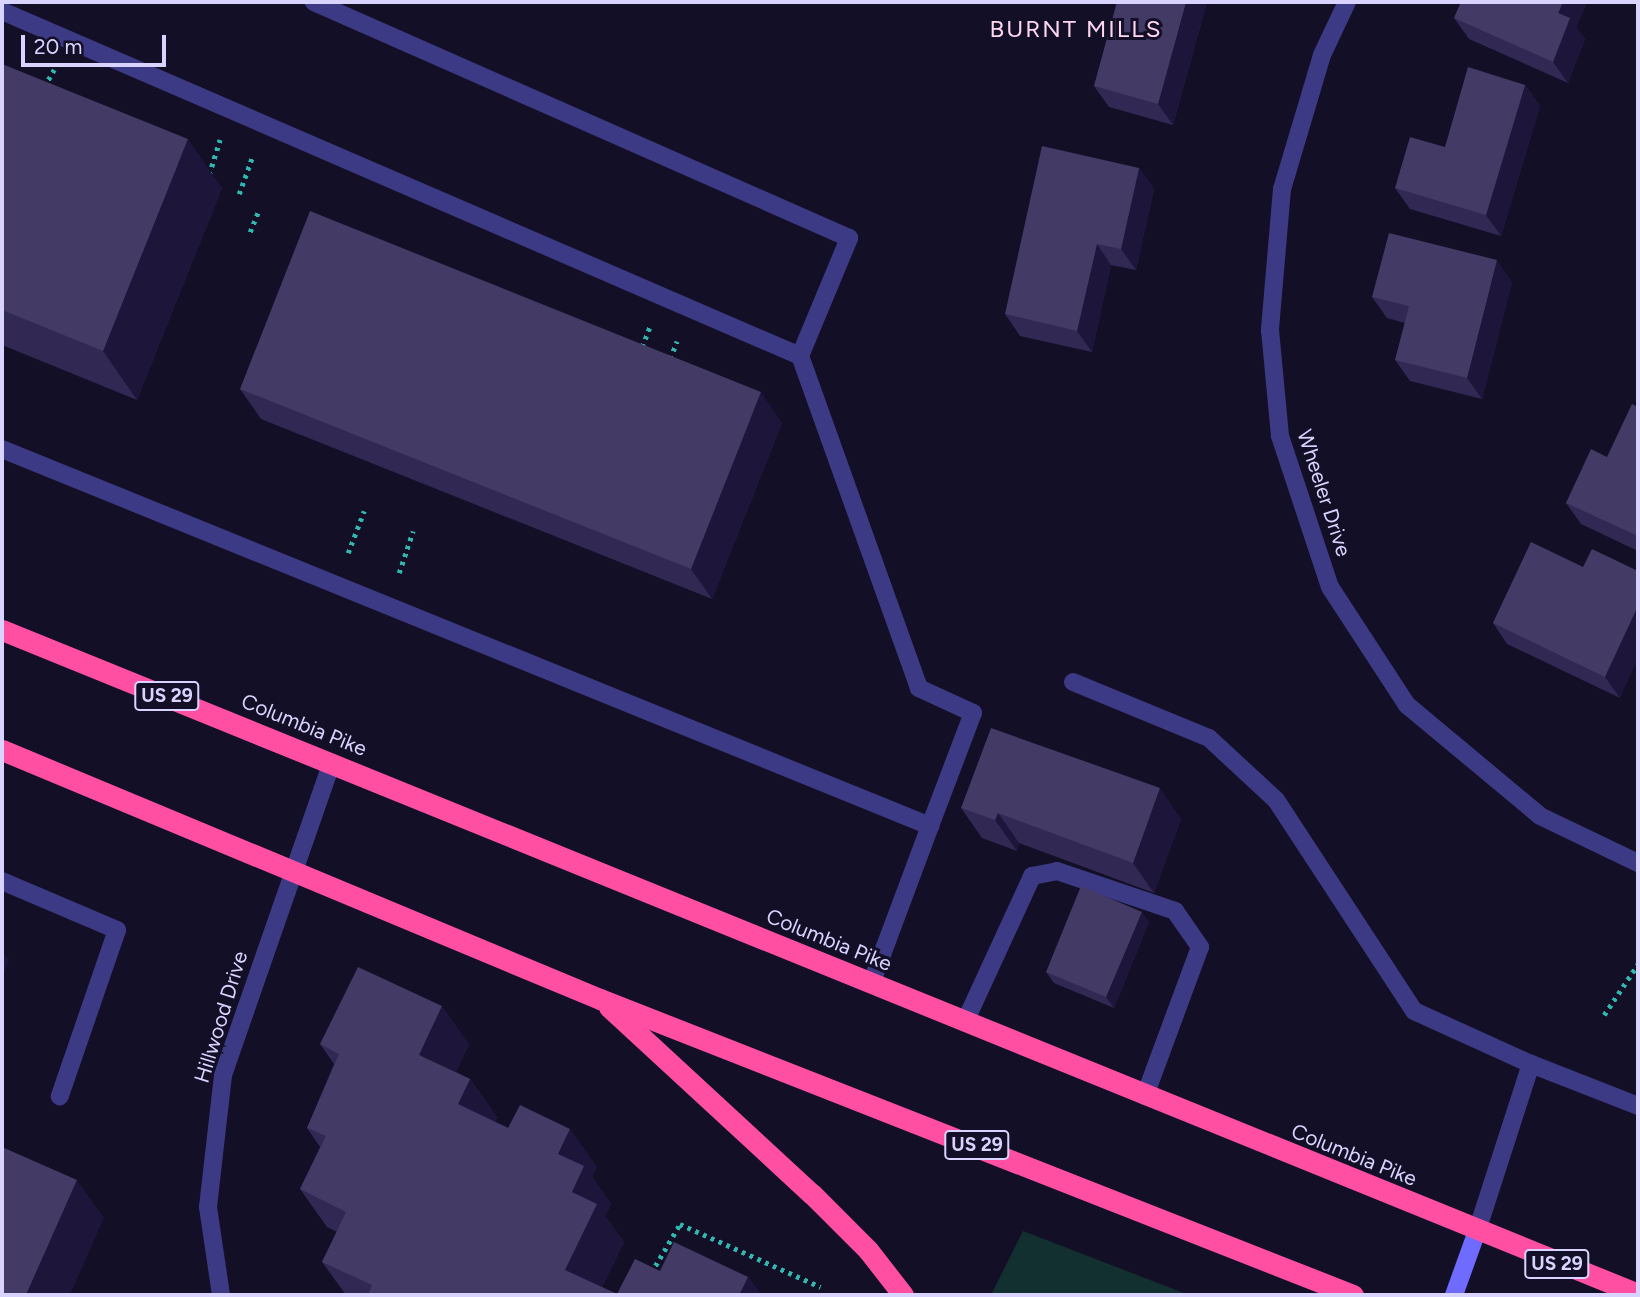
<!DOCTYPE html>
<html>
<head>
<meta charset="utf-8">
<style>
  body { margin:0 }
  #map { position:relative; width:1640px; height:1297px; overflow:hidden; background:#130f26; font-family:Figtree,sans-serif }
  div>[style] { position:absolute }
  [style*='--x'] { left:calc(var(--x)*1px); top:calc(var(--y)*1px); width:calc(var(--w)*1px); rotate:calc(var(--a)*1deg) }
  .green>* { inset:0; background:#12302f }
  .path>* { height:4.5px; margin-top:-2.25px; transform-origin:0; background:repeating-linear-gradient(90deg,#2fb8b0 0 3.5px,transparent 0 8.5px) }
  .lane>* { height:18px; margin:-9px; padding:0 9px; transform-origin:9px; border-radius:9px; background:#3d3a85 }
  .street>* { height:18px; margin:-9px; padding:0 9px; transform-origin:9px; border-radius:9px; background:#3d3a85 }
  .secondary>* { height:18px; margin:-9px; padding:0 9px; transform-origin:9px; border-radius:9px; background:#6f6bff }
  .highway>* { height:21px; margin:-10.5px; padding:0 10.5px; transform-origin:10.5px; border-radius:10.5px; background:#ff4fa3 }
  .wall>* { inset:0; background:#312854 }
  .shaded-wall>* { inset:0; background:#1d163a }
  .building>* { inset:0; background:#433a66 }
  span { translate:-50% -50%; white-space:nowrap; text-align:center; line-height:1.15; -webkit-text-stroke:6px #130f26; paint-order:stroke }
  .shield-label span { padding:2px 5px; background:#130f26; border:2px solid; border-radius:5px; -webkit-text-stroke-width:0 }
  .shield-label { font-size:19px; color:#d9d4ff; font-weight:700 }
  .street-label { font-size:21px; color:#d9d4ff }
  .quarter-label { font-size:24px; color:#ffd6f0; letter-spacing:2px }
  .frame { position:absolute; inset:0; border:4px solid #d9d4ff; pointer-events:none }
  .scale { position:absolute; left:21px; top:35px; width:145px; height:32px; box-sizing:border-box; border:4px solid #d9d4ff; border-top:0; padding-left:9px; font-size:21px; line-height:24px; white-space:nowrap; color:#d9d4ff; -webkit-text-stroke:5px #130f26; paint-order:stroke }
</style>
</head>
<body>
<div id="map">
  <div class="green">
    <div style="clip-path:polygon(1023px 1231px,1189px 1295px,991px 1295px)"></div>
  </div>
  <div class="path">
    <div style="--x:44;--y:87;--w:20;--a:-60"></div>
    <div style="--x:209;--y:175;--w:37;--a:-73"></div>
    <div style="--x:239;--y:194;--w:41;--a:-70.3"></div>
    <div style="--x:250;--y:232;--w:24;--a:-68"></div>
    <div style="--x:642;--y:347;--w:22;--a:-69"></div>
    <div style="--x:670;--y:359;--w:19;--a:-69"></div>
    <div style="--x:348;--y:553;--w:45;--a:-69.1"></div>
    <div style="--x:399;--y:573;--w:44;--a:-71.6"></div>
    <div style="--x:1604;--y:1015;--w:61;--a:-56.3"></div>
    <div style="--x:651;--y:1273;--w:57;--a:-59.4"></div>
    <div style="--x:680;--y:1224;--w:154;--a:24.1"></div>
  </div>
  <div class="lane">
    <div style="--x:2;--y:11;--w:869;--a:23.38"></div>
    <div style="--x:800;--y:356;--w:128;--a:-67.4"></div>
    <div style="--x:849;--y:238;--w:585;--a:-156.2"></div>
    <div style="--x:2;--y:449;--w:1002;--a:22.11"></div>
    <div style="--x:930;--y:826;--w:121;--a:-69.2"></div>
    <div style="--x:973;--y:713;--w:60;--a:-155.2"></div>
    <div style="--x:919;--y:688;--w:353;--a:-109.7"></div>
    <div style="--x:1073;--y:682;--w:147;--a:22.4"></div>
    <div style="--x:1209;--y:738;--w:91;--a:42.8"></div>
    <div style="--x:1276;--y:800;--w:252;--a:56.8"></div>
    <div style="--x:1414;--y:1011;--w:128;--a:24.4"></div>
    <div style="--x:1531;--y:1064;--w:115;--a:21.4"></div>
    <div style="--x:2;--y:881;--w:125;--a:23.1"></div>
    <div style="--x:117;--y:930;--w:176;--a:109"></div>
    <div style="--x:871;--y:984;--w:169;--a:-69.5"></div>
    <div style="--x:965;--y:1022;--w:161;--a:-65.3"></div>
    <div style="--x:1032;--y:876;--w:25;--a:-11"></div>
    <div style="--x:1057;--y:871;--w:125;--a:18.7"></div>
    <div style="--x:1175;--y:911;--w:44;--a:55.2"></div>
    <div style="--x:1200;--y:947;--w:159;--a:110.3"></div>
    <div style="--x:1477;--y:1231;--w:176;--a:-72.1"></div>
  </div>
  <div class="street">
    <div style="--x:1347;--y:2;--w:59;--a:115.3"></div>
    <div style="--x:1322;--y:55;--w:140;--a:106.6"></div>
    <div style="--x:1282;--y:189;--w:142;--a:94.9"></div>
    <div style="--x:1270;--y:330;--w:106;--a:84.6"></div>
    <div style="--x:1280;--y:436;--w:159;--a:71.7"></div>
    <div style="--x:1330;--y:587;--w:141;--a:56.9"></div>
    <div style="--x:1407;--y:705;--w:173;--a:39.8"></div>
    <div style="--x:1540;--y:816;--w:109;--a:25.6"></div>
    <div style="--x:221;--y:1295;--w:89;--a:-98.4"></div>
    <div style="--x:208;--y:1207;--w:133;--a:-83.5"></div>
    <div style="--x:223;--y:1075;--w:331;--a:-70.8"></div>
  </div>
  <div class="secondary">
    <div style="--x:1454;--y:1295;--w:68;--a:-70.2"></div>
  </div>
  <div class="highway">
    <div style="--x:2;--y:630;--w:1766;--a:22.09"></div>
    <div style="--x:2;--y:750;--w:648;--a:22.61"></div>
    <div style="--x:600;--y:999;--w:809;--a:21.46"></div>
    <div style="--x:609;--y:1007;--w:276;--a:42.7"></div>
    <div style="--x:812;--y:1194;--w:79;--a:45"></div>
    <div style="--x:868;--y:1250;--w:57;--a:52.1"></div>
  </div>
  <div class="wall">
    <div style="clip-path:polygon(1117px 2px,1207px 2px,1173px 125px,1109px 107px,1094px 86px)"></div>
    <div style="clip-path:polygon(1461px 2px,1587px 2px,1576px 27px,1585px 39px,1568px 83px,1469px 39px,1454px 18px)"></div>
    <div style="clip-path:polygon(2px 64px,222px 188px,137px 400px,2px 345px)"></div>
    <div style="clip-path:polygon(1525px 85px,1540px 106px,1501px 236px,1410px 209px,1395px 188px,1445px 147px)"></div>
    <div style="clip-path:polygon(1139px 168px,1154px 189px,1136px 270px,1111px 265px,1092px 352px,1020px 336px,1005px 314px)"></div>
    <div style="clip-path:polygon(1512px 282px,1482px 399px,1410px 381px,1395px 360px,1405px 323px,1387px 318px,1372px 297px)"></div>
    <div style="clip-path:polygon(240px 389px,782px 423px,712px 599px,261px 419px)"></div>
    <div style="clip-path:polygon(1638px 407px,1638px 551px,1581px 524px,1566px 503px,1607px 457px)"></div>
    <div style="clip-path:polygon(1531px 542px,1620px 698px,1507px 644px,1493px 623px)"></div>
    <div style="clip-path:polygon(961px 808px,1181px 819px,1154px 893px,1019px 843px,1017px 851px,982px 838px)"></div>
    <div style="clip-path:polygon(1149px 922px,1114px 1008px,1054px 983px,1046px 972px)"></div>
    <div style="clip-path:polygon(320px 1044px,469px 1044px,456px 1072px,470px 1079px,497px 1117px,495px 1122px,597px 1167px,592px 1177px,611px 1204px,605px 1216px,624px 1242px,602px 1287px,617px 1294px,660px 1271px,748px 1277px,761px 1295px,346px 1295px,322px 1262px,337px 1232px,327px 1227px,300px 1189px,320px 1147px,307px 1128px,334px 1064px)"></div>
  </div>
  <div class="shaded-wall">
    <div style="clip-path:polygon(1186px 2px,1207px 2px,1173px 125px,1158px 104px)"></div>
    <div style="clip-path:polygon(1563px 2px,1587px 2px,1576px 27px,1585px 39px,1568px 83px,1553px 62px,1558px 13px)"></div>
    <div style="clip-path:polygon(1525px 85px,1540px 106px,1501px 236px,1486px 215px)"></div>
    <div style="clip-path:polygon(188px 139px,222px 188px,137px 400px,103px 351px)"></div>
    <div style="clip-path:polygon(1139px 168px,1154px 189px,1136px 270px,1121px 249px)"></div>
    <div style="clip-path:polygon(1097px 244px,1111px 265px,1092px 352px,1077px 331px)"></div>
    <div style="clip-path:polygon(1497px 260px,1512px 282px,1482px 399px,1467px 378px)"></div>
    <div style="clip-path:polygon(761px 392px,782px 423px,712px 599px,691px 569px)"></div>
    <div style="clip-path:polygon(1638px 606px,1638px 659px,1620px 698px,1605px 677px)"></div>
    <div style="clip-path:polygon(1160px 788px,1181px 819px,1154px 893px,1133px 863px)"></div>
    <div style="clip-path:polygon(998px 813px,1019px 843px,1017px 851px,995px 820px)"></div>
    <div style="clip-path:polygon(1142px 912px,1149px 922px,1114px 1008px,1106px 997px)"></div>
    <div style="clip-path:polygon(2px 951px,9px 960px,2px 978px)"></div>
    <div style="clip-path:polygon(442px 1006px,469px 1044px,446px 1093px,419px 1055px)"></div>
    <div style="clip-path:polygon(470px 1079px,497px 1117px,485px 1142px,458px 1104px)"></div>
    <div style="clip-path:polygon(570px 1129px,597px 1167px,592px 1177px,611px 1204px,605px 1216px,624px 1242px,598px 1295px,565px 1270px,572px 1192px,558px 1154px)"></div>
    <div style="clip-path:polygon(77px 1180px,104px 1218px,70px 1295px,26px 1295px)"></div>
    <div style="clip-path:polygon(748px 1277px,761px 1295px,739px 1295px)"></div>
  </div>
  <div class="building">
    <div style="clip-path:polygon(1117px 2px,1186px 2px,1158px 104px,1094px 86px)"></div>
    <div style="clip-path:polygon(1461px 2px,1563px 2px,1558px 13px,1570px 18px,1553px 62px,1454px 18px)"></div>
    <div style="clip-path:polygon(2px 64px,188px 139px,103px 351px,2px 310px)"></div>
    <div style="clip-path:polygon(1468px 67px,1525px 85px,1486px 215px,1395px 188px,1410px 137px,1445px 147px)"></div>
    <div style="clip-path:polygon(1042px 146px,1139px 168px,1121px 249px,1097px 244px,1077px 331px,1005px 314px)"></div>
    <div style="clip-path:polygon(310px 211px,761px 392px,691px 569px,240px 389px)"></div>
    <div style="clip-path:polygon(1389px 233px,1497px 260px,1467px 378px,1395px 360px,1409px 306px,1372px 297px)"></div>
    <div style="clip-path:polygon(1632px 404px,1638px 407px,1638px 536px,1566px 503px,1591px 449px,1607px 457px)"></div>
    <div style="clip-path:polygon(1531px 542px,1583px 567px,1592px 549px,1638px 571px,1638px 606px,1605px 677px,1493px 623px)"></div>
    <div style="clip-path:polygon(991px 728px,1160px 788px,1133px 863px,998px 813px,995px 820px,961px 808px)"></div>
    <div style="clip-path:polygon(1081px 886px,1142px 912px,1106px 997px,1046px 972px)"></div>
    <div style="clip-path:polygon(358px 967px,442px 1006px,419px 1055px,470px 1079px,458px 1104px,508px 1128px,520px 1105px,570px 1129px,558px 1154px,584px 1166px,572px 1192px,597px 1204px,565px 1270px,617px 1294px,635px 1259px,660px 1271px,674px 1242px,748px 1277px,739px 1295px,368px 1295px,372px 1285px,322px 1262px,346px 1212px,300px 1189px,326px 1136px,307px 1128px,339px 1054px,320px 1044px)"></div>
    <div style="clip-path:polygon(2px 1147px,77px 1180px,26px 1295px,2px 1295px)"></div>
  </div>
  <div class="shield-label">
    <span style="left:167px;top:696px">US 29</span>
    <span style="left:977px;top:1145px">US 29</span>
    <span style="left:1557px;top:1264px">US 29</span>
  </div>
  <div class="street-label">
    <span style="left:1324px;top:493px;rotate:72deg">Wheeler Drive</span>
    <span style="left:304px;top:725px;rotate:22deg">Columbia Pike</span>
    <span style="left:829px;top:940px;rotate:22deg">Columbia Pike</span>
    <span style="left:221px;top:1017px;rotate:-73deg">Hillwood Drive</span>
    <span style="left:1354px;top:1155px;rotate:22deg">Columbia Pike</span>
  </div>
  <div class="quarter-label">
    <span style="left:1076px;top:29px">BURNT MILLS</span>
  </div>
  <div class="frame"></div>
  <div class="scale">20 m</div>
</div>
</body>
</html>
